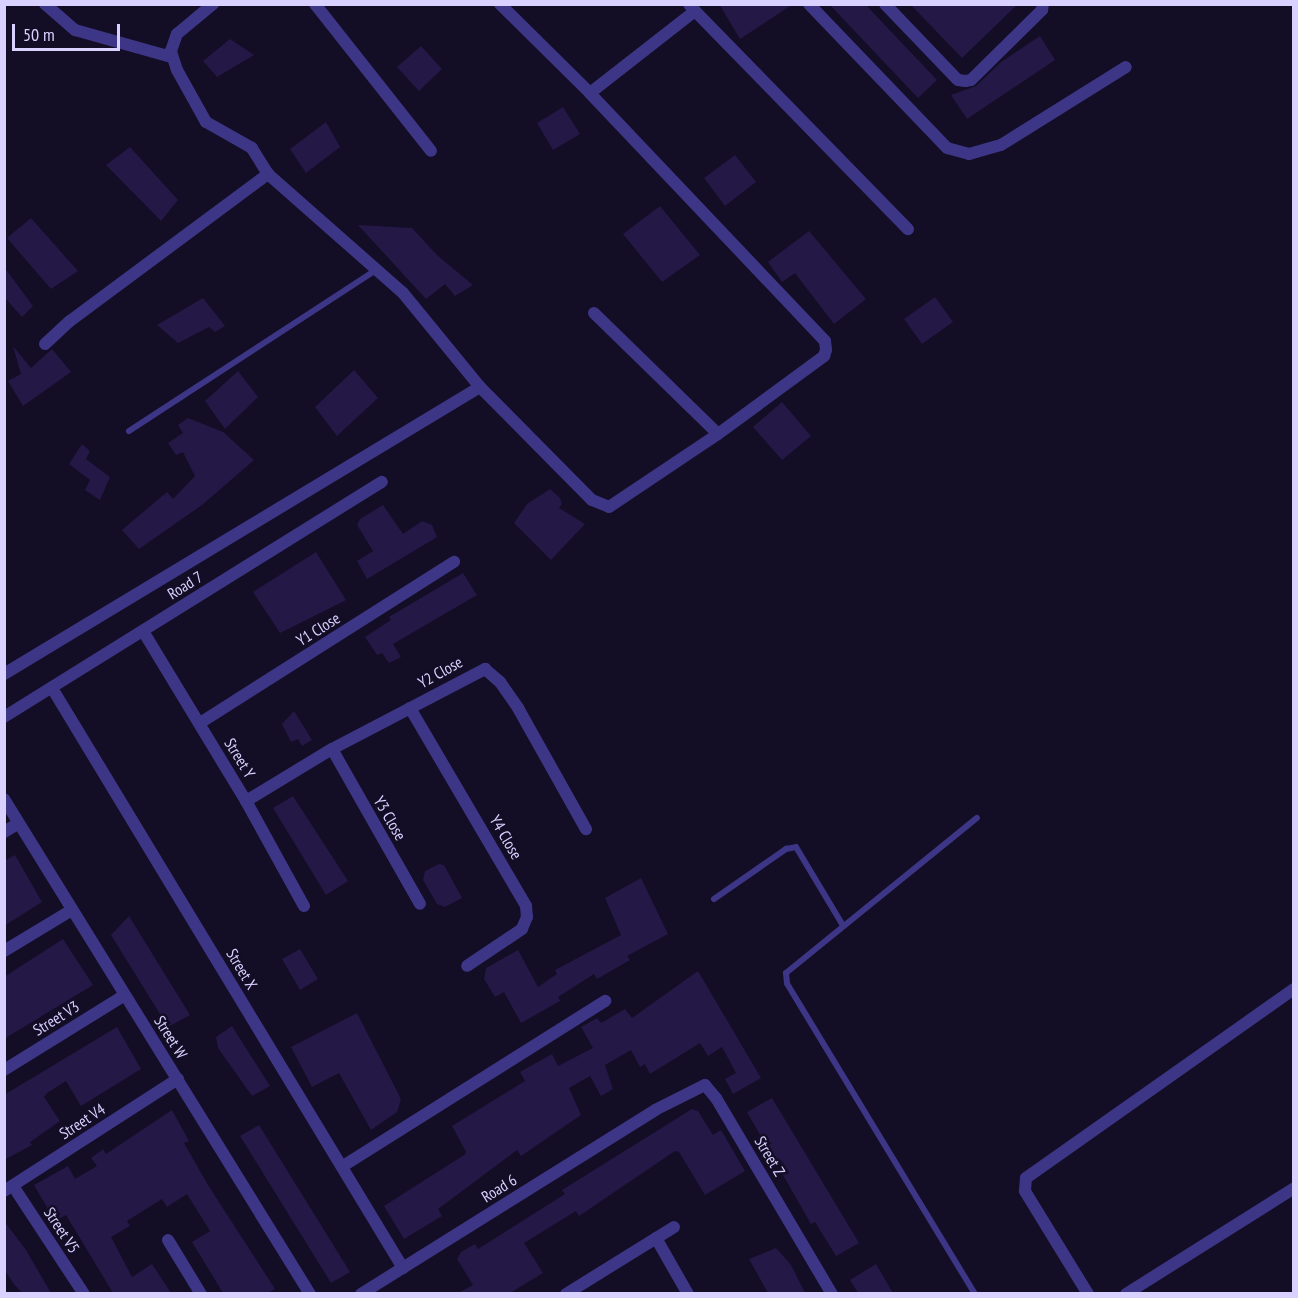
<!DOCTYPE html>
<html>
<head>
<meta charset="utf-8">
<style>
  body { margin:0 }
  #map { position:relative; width:1298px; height:1298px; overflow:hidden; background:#130d25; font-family:"PT Sans Narrow",sans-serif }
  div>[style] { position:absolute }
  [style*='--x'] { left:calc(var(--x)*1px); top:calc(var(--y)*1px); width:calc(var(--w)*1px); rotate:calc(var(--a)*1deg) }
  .building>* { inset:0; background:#241847 }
  .service>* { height:6px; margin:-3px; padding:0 3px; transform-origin:3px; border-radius:3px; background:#3d3686 }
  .minor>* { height:12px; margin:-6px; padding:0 6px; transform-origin:6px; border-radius:6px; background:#3d3686 }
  span { translate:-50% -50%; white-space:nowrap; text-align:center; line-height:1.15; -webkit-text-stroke:5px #130d25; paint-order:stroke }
  .street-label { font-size:16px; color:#d9d1ff }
  .frame { position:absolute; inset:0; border:6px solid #d9d1ff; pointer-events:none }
  .scale { position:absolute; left:12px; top:24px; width:108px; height:27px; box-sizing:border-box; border:3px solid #d9d1ff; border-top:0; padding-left:8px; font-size:18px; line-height:21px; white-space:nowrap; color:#d9d1ff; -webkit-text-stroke:4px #130d25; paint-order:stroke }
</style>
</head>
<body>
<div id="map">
  <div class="building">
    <div style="clip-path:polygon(719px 4px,793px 4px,740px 39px)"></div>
    <div style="clip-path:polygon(829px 4px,865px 4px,937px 80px,918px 98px)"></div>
    <div style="clip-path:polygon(910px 4px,1018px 4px,962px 58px)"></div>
    <div style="clip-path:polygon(1040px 36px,1055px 60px,967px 119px,951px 95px,976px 86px,1001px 62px)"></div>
    <div style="clip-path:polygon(230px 39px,254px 55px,217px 77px,203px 61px)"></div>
    <div style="clip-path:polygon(421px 46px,442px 69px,419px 91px,397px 67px)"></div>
    <div style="clip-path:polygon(563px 107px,580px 134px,553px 150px,537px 123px)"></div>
    <div style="clip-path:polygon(326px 122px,340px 147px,306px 173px,290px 149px)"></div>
    <div style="clip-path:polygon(130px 147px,178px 200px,161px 221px,106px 165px)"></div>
    <div style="clip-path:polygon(735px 155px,756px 182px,725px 206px,704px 178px)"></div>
    <div style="clip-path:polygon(660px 206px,700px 255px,662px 282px,623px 234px)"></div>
    <div style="clip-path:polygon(31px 218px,78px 271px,51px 289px,7px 238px)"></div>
    <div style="clip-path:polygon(358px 225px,412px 228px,438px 256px,473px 285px,455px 296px,445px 284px,426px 299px)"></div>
    <div style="clip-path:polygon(809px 231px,866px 299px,834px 324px,795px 273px,782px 282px,768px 262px)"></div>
    <div style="clip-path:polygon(4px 267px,33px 306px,22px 317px,4px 297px)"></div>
    <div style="clip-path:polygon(935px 297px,953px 322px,922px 344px,904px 319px)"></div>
    <div style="clip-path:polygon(203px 298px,225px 326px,215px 332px,209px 327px,178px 343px,157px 325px)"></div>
    <div style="clip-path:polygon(13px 346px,31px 368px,52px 349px,71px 372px,23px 406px,8px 381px,21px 374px)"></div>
    <div style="clip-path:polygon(354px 370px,378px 398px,337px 436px,315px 407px)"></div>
    <div style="clip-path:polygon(238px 371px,258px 397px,225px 429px,205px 401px)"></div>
    <div style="clip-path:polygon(782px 402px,811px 436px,782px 460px,753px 427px)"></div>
    <div style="clip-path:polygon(188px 418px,223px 432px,254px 460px,202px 505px,139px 549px,122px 530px,167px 492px,173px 499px,195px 476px,183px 452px,176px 455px,168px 443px,183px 433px,178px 425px)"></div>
    <div style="clip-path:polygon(82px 444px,90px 451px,86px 459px,110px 477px,100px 500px,85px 490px,90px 480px,69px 464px)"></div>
    <div style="clip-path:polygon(550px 489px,560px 498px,562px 504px,559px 508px,585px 524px,551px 560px,514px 523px,527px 504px)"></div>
    <div style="clip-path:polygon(383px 505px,403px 534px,422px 521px,432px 525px,437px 537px,367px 579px,357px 561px,373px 551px,357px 525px,360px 519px)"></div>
    <div style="clip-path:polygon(316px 552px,346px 600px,280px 633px,253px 592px)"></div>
    <div style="clip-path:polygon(463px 573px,477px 595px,393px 644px,401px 657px,389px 663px,382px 653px,377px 655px,365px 637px,391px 620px,389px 617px)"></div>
    <div style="clip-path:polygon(294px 711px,312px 740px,302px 746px,298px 739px,291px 742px,282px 724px)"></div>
    <div style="clip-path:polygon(293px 796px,348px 881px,326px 895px,273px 808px)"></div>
    <div style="clip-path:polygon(15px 855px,42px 902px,4px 926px,4px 861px)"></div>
    <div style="clip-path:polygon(439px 864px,444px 865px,462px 898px,445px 907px,437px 904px,423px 880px,425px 871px)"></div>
    <div style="clip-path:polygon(641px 878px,668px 934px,627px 956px,630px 960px,597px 979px,594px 974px,558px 997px,560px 1001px,521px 1023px,504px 992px,495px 997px,484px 979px,486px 968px,518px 950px,538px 987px,557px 974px,555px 970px,621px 935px,605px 898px)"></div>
    <div style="clip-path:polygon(129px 916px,190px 1015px,168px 1027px,111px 935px)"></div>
    <div style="clip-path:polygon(63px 939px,93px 985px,4px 1039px,4px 977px)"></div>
    <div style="clip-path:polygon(300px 949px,318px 979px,300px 990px,282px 959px)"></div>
    <div style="clip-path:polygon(698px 971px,761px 1078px,733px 1094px,725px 1079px,736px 1073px,722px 1047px,708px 1056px,700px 1043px,650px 1074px,645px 1064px,640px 1067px,631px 1050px,605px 1065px,613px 1089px,601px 1096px,590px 1076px,569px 1088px,581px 1115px,521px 1156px,517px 1150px,438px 1209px,442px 1216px,404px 1239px,384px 1206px,464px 1155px,466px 1152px,452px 1126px,525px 1081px,520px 1072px,552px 1054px,558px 1066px,593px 1048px,581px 1027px,597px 1018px,601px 1023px,625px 1009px,632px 1018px)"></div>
    <div style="clip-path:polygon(357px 1013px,401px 1099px,397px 1112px,371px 1130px,339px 1073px,312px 1087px,291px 1047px)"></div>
    <div style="clip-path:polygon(232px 1026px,270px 1086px,252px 1096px,218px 1048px,216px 1037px)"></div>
    <div style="clip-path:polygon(117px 1027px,141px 1069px,81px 1106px,66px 1081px,47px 1093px,44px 1097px,60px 1121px,30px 1142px,32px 1145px,4px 1160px,4px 1095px)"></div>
    <div style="clip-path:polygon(772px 1098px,859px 1243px,836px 1256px,815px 1222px,811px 1224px,747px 1112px)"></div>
    <div style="clip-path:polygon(692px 1109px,698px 1111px,713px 1135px,721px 1130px,745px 1171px,705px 1195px,679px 1152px,675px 1151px,579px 1216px,576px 1211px,524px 1243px,543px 1273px,510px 1293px,458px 1293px,473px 1285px,457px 1259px,461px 1252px,475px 1244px,478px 1249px,565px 1194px,562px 1190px)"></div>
    <div style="clip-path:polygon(172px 1110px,189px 1141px,184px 1143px,208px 1185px,275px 1289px,267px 1293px,223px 1293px,192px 1242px,210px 1231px,187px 1194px,167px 1207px,162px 1199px,127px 1221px,130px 1226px,111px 1237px,132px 1277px,152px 1264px,171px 1293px,113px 1293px,66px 1215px,55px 1221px,34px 1185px,68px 1166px,75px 1179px,97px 1166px,91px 1158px,103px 1149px,106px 1154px)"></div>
    <div style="clip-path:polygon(259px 1125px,350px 1272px,331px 1283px,240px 1136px)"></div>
    <div style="clip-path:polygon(4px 1221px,26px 1250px,51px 1293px,22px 1293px,13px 1283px,4px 1269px)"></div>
    <div style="clip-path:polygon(776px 1248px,791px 1265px,805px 1293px,768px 1293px,749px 1259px)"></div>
    <div style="clip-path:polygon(876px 1264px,893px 1293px,858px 1293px,850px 1280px)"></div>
  </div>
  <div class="service">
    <div style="--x:129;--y:431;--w:293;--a:-33.1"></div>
    <div style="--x:714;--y:899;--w:88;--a:-34.8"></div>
    <div style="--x:786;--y:849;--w:10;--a:-11"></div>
    <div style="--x:796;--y:847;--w:90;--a:59.1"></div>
    <div style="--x:975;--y:1294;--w:363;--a:-121.2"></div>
    <div style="--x:787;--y:983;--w:10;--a:-96"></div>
    <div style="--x:786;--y:973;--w:246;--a:-39.1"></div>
  </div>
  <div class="minor">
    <div style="--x:45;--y:4;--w:40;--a:41"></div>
    <div style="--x:75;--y:30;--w:101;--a:15.6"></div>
    <div style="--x:315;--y:4;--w:187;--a:51.7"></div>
    <div style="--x:809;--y:4;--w:199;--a:46.2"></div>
    <div style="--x:947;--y:148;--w:23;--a:15"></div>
    <div style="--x:969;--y:154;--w:33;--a:-16"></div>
    <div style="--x:1001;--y:145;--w:147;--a:-32"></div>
    <div style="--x:885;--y:4;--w:105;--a:46.2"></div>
    <div style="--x:958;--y:80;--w:7;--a:8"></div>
    <div style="--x:965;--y:81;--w:6;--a:-9"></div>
    <div style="--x:971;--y:80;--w:100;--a:-44.6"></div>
    <div style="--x:1042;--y:10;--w:6;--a:-81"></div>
    <div style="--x:695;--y:11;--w:305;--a:45.7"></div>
    <div style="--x:590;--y:93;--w:133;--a:-38"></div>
    <div style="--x:695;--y:11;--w:9;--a:-131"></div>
    <div style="--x:594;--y:313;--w:173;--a:44.3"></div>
    <div style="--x:45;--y:344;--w:34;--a:-43"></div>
    <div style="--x:70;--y:321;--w:247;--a:-36.6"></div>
    <div style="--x:480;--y:387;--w:159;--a:45.3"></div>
    <div style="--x:592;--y:500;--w:18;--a:22"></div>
    <div style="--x:609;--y:507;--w:131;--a:-33.8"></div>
    <div style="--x:718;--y:434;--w:132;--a:-36.3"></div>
    <div style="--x:824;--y:356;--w:6;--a:-72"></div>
    <div style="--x:826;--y:350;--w:9;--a:-96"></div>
    <div style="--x:825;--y:341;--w:342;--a:-133.5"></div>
    <div style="--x:590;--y:93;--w:127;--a:-135.3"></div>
    <div style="--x:143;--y:631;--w:199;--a:58.8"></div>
    <div style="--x:246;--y:801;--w:120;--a:61.1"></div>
    <div style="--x:4;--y:674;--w:556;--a:-31.09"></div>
    <div style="--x:480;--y:387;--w:122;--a:-129.3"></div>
    <div style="--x:403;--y:293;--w:180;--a:-138.6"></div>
    <div style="--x:268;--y:174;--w:31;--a:-122"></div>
    <div style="--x:252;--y:148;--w:53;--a:-150.5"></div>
    <div style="--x:206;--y:122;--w:60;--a:-119.1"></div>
    <div style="--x:177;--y:70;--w:20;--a:-108"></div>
    <div style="--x:171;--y:51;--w:18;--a:-71"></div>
    <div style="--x:177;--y:34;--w:47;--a:-39.8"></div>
    <div style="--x:52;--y:688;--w:678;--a:58.82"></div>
    <div style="--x:410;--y:708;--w:229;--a:59.6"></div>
    <div style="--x:526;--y:906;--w:11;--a:85"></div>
    <div style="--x:527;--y:917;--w:13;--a:113"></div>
    <div style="--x:522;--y:929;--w:66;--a:146.1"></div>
    <div style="--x:4;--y:717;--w:445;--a:-31.9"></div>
    <div style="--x:200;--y:723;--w:301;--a:-32.4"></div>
    <div style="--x:332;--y:749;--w:178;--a:60.4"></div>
    <div style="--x:4;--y:799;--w:582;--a:58.28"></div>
    <div style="--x:246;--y:801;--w:100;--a:-31.2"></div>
    <div style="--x:332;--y:749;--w:173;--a:-27.6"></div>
    <div style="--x:485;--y:669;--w:20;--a:41"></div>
    <div style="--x:500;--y:682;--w:32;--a:55"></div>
    <div style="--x:518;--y:708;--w:139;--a:60.7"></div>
    <div style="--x:4;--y:832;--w:17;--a:-31"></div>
    <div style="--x:4;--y:951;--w:79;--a:-31.1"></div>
    <div style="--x:4;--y:1070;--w:142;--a:-31.8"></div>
    <div style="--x:343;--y:1166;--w:310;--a:-32.2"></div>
    <div style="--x:13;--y:1186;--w:129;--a:56.7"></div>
    <div style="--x:4;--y:1191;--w:207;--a:-32.8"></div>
    <div style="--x:656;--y:1238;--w:64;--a:60.3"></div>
    <div style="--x:168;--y:1240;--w:63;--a:58.6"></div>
    <div style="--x:361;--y:1294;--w:347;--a:-32"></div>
    <div style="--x:655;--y:1110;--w:56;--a:-26.6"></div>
    <div style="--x:705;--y:1085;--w:17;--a:50"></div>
    <div style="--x:716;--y:1098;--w:228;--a:59.4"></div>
    <div style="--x:566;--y:1294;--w:127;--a:-31.8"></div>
    <div style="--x:1088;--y:1294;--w:121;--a:-121.5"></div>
    <div style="--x:1025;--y:1191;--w:13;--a:-86"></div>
    <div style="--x:1026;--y:1178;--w:328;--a:-35.2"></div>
    <div style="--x:1126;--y:1294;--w:199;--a:-32.2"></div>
  </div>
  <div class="street-label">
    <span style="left:185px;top:585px;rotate:-32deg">Road 7</span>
    <span style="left:318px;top:629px;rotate:-32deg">Y1 Close</span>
    <span style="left:440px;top:672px;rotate:-29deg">Y2 Close</span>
    <span style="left:240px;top:758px;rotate:59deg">Street Y</span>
    <span style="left:390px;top:818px;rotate:60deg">Y3 Close</span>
    <span style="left:506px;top:837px;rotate:60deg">Y4 Close</span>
    <span style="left:242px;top:969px;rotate:59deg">Street X</span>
    <span style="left:56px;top:1018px;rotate:-32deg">Street V3</span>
    <span style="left:171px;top:1037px;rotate:58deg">Street W</span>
    <span style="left:82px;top:1121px;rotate:-33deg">Street V4</span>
    <span style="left:770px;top:1156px;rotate:59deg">Street Z</span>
    <span style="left:499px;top:1188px;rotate:-32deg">Road 6</span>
    <span style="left:62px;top:1230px;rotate:57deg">Street V5</span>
  </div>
  <div class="frame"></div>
  <div class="scale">50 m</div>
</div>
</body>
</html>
